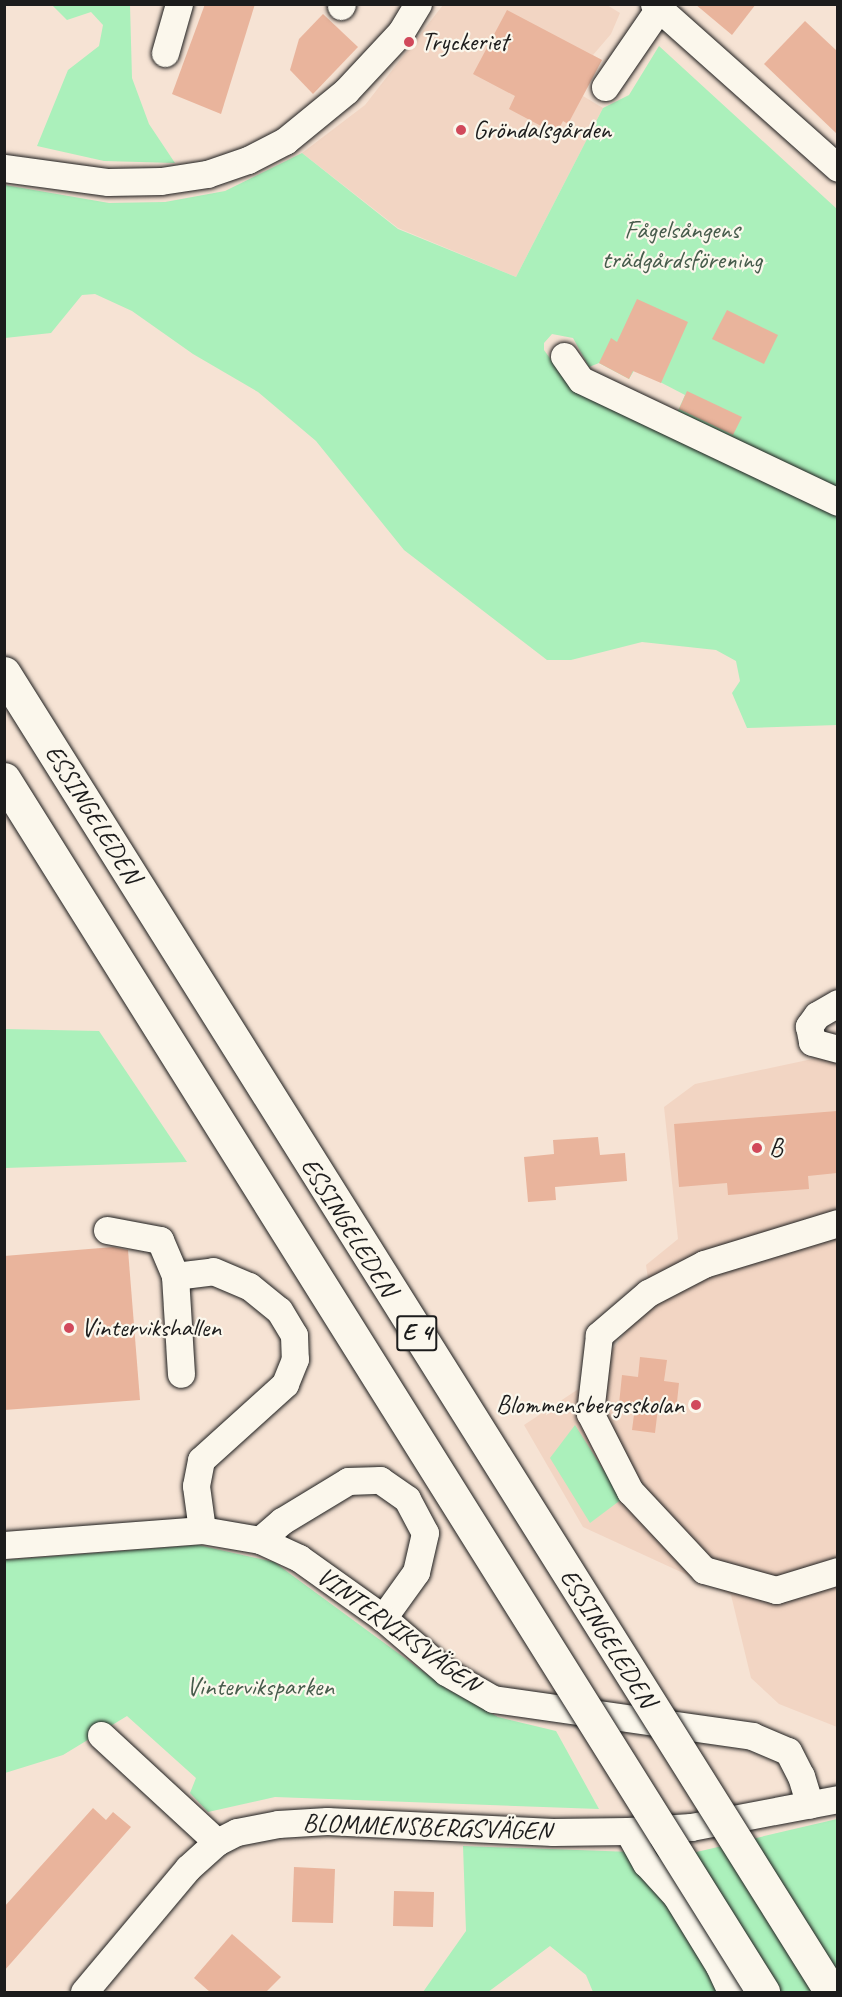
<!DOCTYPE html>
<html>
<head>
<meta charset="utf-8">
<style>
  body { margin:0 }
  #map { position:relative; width:842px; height:1997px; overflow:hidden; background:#f6e3d4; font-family:Caveat,sans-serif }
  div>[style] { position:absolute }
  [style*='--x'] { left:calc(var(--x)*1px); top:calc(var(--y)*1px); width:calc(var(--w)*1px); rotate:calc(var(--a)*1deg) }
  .built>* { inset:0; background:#f2d5c3 }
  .green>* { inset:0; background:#abf0bb }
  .building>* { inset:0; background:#e9b49c }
  .roads { filter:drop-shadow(0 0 2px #1c1c1c) drop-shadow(0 0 2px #1c1c1c) }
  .minor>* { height:27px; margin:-13.5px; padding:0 13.5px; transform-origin:13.5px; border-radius:13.5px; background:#fbf7ec }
  .bridges { filter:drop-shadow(0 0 2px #1c1c1c) drop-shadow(0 0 2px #1c1c1c) }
  .highway-bridge>* { height:33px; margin:-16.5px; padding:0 16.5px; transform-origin:16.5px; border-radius:16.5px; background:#fbf7ec }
  .dots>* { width:16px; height:16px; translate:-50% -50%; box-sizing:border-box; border:3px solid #fbf7ec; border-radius:50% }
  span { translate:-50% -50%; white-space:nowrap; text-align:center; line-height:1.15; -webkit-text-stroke:4.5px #fbf7ec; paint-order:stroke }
  .shield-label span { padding:2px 4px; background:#fbf7ec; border:2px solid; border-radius:4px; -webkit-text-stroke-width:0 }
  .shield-label { font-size:24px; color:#1c1c1c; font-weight:700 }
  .poi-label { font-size:26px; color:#1c1c1c }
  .left { translate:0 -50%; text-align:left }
  .right { translate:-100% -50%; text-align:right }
  .park-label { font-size:26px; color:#475c4c }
  .street-label { font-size:26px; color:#1c1c1c }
  .frame { position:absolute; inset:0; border:6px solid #1c1c1c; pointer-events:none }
</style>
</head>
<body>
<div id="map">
  <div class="built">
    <div style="clip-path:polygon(443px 5px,607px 5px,620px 13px,611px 34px,593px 55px,602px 60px,583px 96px,603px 108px,516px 277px,398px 228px,302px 153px,365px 105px)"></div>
    <div style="clip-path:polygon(817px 1058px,837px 1058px,837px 1727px,779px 1704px,751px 1678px,731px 1595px,583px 1527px,524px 1425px,586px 1384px,651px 1299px,646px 1265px,678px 1239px,664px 1107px,695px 1084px)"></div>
  </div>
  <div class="green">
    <div style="clip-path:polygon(52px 5px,130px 5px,132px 78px,149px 124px,175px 163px,104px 161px,37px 146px,68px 70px,99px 46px,103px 25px,91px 12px,67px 20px)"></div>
    <div style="clip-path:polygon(659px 46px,837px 209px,837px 495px,676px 415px,685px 395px,635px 369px,629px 379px,599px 363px,589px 367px,573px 338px,552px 334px,544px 343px,544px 350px,567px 382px,837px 513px,837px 725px,747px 728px,732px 693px,740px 681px,736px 661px,716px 650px,642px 642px,571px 660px,547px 660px,404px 550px,316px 441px,258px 392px,193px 354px,132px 311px,95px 294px,82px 295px,51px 333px,5px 338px,5px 185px,109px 203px,165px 202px,225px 191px,302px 153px,398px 229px,516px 277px,603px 108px,629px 95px)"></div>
    <div style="clip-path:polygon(4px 1029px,99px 1031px,187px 1162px,5px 1168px)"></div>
    <div style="clip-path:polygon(575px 1425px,622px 1499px,590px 1523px,550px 1458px)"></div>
    <div style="clip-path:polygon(198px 1545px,274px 1562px,447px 1689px,498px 1717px,556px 1731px,599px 1809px,275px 1797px,208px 1812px,190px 1793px,196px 1778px,127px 1716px,63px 1755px,5px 1773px,5px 1560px)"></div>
    <div style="clip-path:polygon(837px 1819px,837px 1992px,593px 1992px,586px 1975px,550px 1946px,488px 1992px,423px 1992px,466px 1931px,463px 1846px,688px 1854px)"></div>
  </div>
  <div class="building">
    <div style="clip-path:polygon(205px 4px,255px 4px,221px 114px,172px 94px)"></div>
    <div style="clip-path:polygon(695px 4px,756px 4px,732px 35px)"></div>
    <div style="clip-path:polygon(507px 10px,602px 60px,568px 124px,563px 121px,556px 134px,509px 109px,515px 96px,473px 74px)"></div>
    <div style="clip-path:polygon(323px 14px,358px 47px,313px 94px,290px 70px,299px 39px)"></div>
    <div style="clip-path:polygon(805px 21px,837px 51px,837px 134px,764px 64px)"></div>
    <div style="clip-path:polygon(637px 299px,688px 322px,661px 383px,633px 371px,629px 379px,599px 363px,611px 338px,617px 342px)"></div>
    <div style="clip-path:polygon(727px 310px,778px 335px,764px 364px,712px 339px)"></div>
    <div style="clip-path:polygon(687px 391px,742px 417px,733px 435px,679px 409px)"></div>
    <div style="clip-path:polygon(837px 1111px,837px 1173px,808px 1176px,809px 1189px,728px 1195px,727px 1183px,679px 1187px,674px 1124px)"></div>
    <div style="clip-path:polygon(598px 1137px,600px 1155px,625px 1153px,627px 1181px,555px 1187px,556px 1200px,528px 1202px,524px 1157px,554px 1154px,553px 1140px)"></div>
    <div style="clip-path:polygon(113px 1247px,128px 1250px,140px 1400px,4px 1410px,4px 1256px)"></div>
    <div style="clip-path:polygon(640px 1357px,667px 1360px,664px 1381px,679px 1383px,676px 1411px,658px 1408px,655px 1433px,632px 1430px,635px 1407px,619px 1404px,622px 1375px,638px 1377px)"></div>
    <div style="clip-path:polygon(93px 1808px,106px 1820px,113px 1812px,131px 1827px,4px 1971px,4px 1907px)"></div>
    <div style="clip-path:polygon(294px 1867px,335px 1869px,333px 1923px,292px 1922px)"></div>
    <div style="clip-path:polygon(394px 1891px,434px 1892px,433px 1927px,393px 1926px)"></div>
    <div style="clip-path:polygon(232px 1934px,281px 1977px,266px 1992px,210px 1992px,194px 1978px)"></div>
  </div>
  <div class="roads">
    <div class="minor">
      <div style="--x:654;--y:4;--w:246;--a:41.7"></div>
      <div style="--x:341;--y:6;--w:2;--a:-63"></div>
      <div style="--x:165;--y:53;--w:51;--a:-74.1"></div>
      <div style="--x:605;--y:87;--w:96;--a:-55.6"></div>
      <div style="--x:4;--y:168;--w:105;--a:7.7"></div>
      <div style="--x:108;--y:182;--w:53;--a:-1.1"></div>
      <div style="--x:161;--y:181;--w:47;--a:-8.7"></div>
      <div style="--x:207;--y:174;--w:43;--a:-18.9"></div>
      <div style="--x:248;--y:160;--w:42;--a:-27.2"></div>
      <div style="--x:285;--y:141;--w:79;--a:-39.3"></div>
      <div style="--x:346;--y:91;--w:81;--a:-47"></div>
      <div style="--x:401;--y:32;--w:33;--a:-59"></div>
      <div style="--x:564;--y:356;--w:29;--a:55"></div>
      <div style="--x:581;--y:380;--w:284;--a:25.4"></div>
      <div style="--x:838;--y:1003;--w:24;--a:150"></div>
      <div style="--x:817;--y:1015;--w:14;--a:126"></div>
      <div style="--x:809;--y:1026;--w:16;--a:79"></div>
      <div style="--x:812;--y:1042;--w:27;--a:15"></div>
      <div style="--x:838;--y:1223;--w:140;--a:163"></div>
      <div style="--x:704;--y:1264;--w:63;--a:152.6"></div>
      <div style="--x:648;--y:1293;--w:65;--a:139.4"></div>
      <div style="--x:599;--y:1335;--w:79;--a:96.6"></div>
      <div style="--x:590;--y:1413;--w:88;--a:62.9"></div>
      <div style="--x:630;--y:1491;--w:108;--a:46.9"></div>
      <div style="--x:704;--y:1570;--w:75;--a:15.5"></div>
      <div style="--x:776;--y:1590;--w:65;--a:-17"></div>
      <div style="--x:107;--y:1230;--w:54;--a:10.7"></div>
      <div style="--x:160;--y:1240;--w:39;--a:67"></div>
      <div style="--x:175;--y:1276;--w:98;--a:86.5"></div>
      <div style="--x:175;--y:1276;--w:38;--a:-7"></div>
      <div style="--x:213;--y:1271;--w:39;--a:23"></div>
      <div style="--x:249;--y:1286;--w:38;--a:39"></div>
      <div style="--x:279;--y:1310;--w:29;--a:59"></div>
      <div style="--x:294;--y:1335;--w:24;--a:88"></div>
      <div style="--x:295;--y:1359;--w:27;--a:112"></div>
      <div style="--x:285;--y:1384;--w:113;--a:137.9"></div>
      <div style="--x:201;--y:1460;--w:26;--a:101"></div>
      <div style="--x:196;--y:1486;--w:44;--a:82.2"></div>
      <div style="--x:260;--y:1540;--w:29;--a:-41"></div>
      <div style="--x:282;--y:1521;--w:77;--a:-31.2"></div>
      <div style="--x:348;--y:1481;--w:32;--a:-2"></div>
      <div style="--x:380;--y:1480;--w:33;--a:35"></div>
      <div style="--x:407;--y:1499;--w:38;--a:62"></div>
      <div style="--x:425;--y:1533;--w:40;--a:103"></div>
      <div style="--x:416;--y:1572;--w:57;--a:125.7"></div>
      <div style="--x:4;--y:1545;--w:199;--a:-4.3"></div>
      <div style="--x:202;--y:1530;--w:59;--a:9.8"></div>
      <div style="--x:260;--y:1540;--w:43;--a:24.8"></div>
      <div style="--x:299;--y:1558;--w:103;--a:35.5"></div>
      <div style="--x:383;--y:1618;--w:83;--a:40.6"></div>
      <div style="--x:446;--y:1672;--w:54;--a:29.9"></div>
      <div style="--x:493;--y:1699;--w:262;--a:8.1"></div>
      <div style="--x:752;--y:1736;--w:39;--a:23"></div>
      <div style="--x:788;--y:1751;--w:28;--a:63"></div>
      <div style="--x:801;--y:1776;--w:30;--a:73"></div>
      <div style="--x:101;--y:1735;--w:158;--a:42.7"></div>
      <div style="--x:628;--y:1831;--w:37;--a:61"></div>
      <div style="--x:646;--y:1863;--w:45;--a:47.7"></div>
      <div style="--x:676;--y:1896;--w:82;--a:58.4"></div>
      <div style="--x:719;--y:1966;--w:29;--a:65"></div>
      <div style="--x:84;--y:1992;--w:162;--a:-50"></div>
      <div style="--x:188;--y:1868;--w:39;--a:-42"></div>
      <div style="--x:217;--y:1842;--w:22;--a:-27"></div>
      <div style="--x:237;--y:1832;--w:42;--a:-11"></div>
      <div style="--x:278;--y:1824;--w:49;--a:-3.5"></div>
      <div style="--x:327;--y:1821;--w:226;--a:2.8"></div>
      <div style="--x:553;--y:1832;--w:75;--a:-0.8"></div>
      <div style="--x:628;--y:1831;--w:63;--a:-3.6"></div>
      <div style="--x:691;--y:1827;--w:150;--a:-10.8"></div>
    </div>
  </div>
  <div class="bridges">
    <div class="highway-bridge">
      <div style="--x:4;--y:673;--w:1557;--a:57.91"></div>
      <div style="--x:4;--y:779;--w:1431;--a:57.96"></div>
    </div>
  </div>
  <div class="dots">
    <div style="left:409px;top:42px;background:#d1495b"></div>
    <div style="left:461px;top:130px;background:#d1495b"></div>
    <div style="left:757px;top:1148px;background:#d1495b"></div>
    <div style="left:69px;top:1328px;background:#d1495b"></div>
    <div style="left:696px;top:1405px;background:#d1495b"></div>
  </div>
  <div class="shield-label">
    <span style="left:417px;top:1333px">E 4</span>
  </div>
  <div class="poi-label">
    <span class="left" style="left:421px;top:42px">Tryckeriet</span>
    <span class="left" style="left:473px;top:130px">Gröndalsgården</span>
    <span class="left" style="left:769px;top:1148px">B</span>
    <span class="left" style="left:81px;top:1328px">Vintervikshallen</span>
    <span class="right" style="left:684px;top:1405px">Blommensbergsskolan</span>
  </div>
  <div class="park-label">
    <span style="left:682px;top:245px">Fågelsångens<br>trädgårdsförening</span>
    <span style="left:260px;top:1687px">Vinterviksparken</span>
  </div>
  <div class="street-label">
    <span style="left:93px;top:814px;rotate:58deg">ESSINGELEDEN</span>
    <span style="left:349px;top:1227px;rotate:58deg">ESSINGELEDEN</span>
    <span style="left:398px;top:1630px;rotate:36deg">VINTERVIKSVÄGEN</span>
    <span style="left:608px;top:1638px;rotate:58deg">ESSINGELEDEN</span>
    <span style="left:427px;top:1827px;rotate:2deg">BLOMMENSBERGSVÄGEN</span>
  </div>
  <div class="frame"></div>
</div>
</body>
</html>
